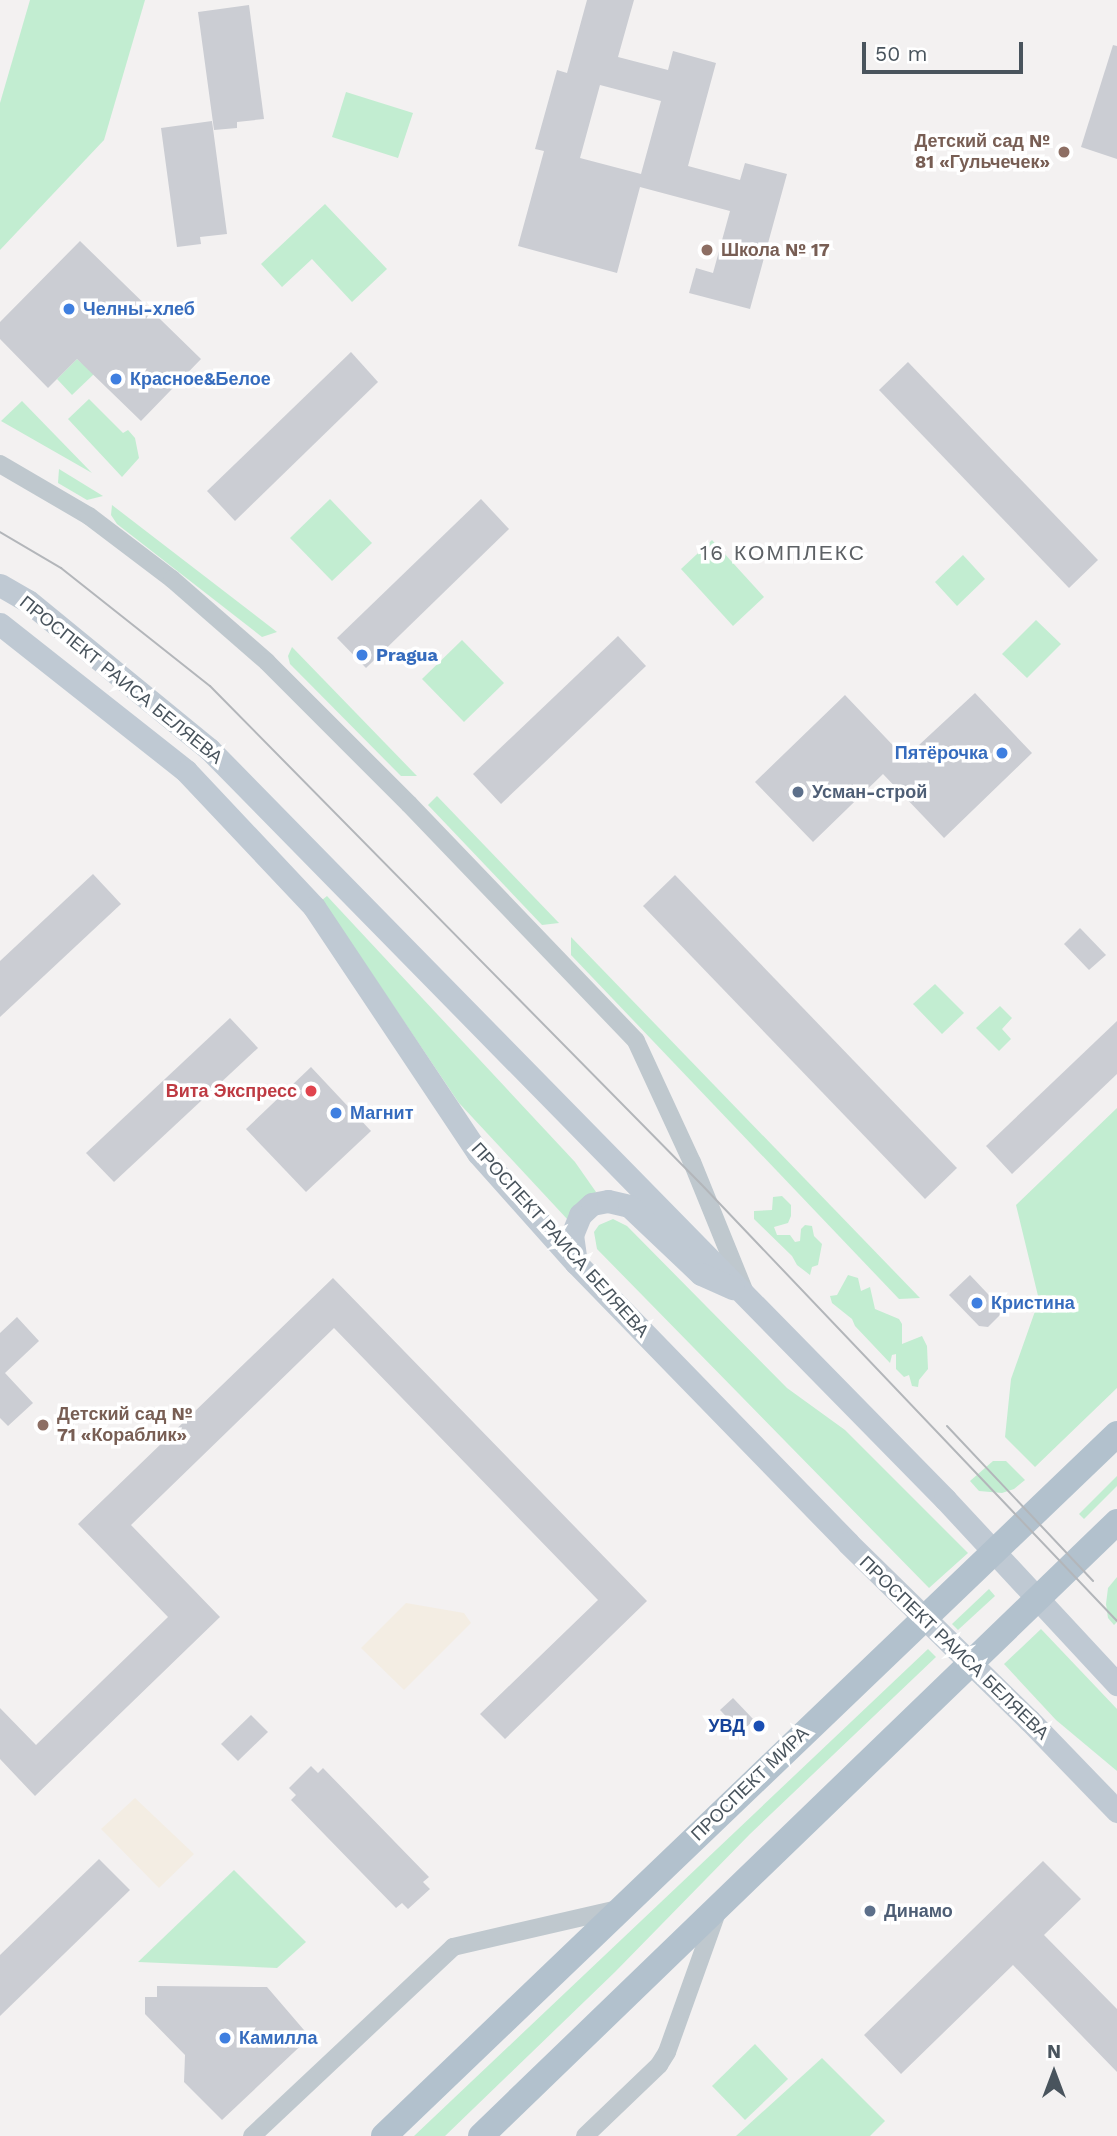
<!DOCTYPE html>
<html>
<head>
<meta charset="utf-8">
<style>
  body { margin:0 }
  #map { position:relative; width:1117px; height:2136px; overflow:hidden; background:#f3f1f1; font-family:"Work Sans",sans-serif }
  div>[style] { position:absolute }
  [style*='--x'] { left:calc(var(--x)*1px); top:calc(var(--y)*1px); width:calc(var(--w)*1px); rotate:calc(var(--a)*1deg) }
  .green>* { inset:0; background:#c2edd1 }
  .sand>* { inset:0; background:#f3ede3 }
  .building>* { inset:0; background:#cbcdd3 }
  .street>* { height:18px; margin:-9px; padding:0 9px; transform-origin:9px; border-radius:9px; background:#bfc8ce }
  .secondary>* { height:23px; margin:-11.5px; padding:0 11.5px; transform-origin:11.5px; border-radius:11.5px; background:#bfc9d3 }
  .primary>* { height:26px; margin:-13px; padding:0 13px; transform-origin:13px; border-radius:13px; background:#b2c1cd }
  .tram>* { height:2px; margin:-1px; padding:0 1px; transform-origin:1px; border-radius:1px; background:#b3b6ba }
  .dots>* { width:19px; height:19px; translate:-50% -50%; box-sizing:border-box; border:4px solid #fff; border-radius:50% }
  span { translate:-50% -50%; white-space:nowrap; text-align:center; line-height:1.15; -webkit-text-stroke:7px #fff; paint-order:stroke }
  .education-label { font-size:18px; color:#785e54; font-weight:700 }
  .right { translate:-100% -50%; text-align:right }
  .left { translate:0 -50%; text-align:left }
  .shop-label { font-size:18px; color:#366cbe; font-weight:700 }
  .street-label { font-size:18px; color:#49545d }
  .service-label { font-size:18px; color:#4e5e75; font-weight:700 }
  .health-label { font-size:18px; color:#be3a42; font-weight:700 }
  .transit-label { font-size:18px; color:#164399; font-weight:700 }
  .quarter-label { font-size:21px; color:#5d6165; letter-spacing:2px }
  .north { position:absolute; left:1019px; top:2038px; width:70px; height:70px; -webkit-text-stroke:5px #fff; paint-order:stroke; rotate:0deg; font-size:19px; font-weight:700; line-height:28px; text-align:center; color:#49545d }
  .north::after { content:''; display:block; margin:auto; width:24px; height:32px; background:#49545d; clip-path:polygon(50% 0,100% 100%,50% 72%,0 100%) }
  .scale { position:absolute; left:862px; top:42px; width:161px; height:32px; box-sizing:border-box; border:4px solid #49545d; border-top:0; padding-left:9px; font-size:21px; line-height:24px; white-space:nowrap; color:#49545d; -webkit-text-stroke:5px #fff; paint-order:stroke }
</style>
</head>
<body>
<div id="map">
  <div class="green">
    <div style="clip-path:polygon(30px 0,145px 0,104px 140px,0 250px,0 103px)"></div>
    <div style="clip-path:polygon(346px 92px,413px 113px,398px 158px,332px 137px)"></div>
    <div style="clip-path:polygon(325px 204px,387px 269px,352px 302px,312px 259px,282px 287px,261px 264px)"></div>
    <div style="clip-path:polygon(77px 359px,94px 374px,72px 395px,57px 379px)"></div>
    <div style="clip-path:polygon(89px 399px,123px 433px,128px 430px,135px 438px,139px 458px,122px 477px,68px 419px)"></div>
    <div style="clip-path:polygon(22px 401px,92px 473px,1px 421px)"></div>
    <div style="clip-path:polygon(59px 469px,103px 496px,87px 500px,58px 483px)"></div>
    <div style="clip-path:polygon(330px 499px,372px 543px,332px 581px,290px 538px)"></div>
    <div style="clip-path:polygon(112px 505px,277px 632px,262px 637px,117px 524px,111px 515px)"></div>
    <div style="clip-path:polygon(712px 540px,764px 597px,733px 626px,681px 569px)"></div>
    <div style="clip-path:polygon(963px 555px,985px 579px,957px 606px,935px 582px)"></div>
    <div style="clip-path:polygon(1036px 620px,1061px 644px,1027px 678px,1002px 654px)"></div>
    <div style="clip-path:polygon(462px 640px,504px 683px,464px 722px,422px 679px)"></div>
    <div style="clip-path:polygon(292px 647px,417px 776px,401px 776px,290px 664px,288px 656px)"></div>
    <div style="clip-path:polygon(437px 796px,559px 923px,542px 925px,428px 805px)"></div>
    <div style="clip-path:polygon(327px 896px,575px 1162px,596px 1192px,568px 1220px,459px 1103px,322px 900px)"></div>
    <div style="clip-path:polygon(571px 937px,920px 1298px,899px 1299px,571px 955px)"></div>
    <div style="clip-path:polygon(935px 984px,964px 1013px,942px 1034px,913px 1004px)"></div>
    <div style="clip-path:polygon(1000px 1006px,1012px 1018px,1002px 1029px,1011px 1039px,999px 1051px,976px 1028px)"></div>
    <div style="clip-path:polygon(1117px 1108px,1117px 1388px,1035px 1467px,1005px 1437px,1011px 1379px,1039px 1300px,1016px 1205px)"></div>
    <div style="clip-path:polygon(782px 1196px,791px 1205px,791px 1216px,788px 1223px,774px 1227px,777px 1235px,790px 1235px,795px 1242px,800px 1241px,801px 1229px,805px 1225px,812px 1226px,814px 1236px,822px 1244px,818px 1265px,812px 1267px,810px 1275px,797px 1265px,792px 1256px,754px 1219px,754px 1211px,772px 1210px,773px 1197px)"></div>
    <div style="clip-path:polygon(613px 1219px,627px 1226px,787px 1388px,845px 1430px,968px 1553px,929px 1588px,597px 1249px,594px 1232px,599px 1225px)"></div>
    <div style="clip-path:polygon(848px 1275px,858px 1278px,861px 1291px,870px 1287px,875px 1309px,899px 1319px,902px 1324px,902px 1344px,922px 1336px,927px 1346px,928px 1369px,919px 1380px,918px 1387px,912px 1386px,909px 1375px,904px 1377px,896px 1369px,896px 1354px,892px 1355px,890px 1363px,855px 1326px,852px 1319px,832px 1303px,830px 1296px,837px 1295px)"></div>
    <div style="clip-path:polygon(993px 1461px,1006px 1461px,1025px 1480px,1014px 1489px,1002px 1493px,979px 1491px,970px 1481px)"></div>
    <div style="clip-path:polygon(1117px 1476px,1117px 1486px,1084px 1519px,1079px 1514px)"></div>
    <div style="clip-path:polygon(1117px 1577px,1117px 1622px,1114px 1625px,1108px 1618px,1106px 1604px,1108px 1588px)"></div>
    <div style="clip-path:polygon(989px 1589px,995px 1596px,958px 1630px,952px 1624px)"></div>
    <div style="clip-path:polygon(1041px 1629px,1117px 1709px,1117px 1771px,1056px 1720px,1004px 1664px)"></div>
    <div style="clip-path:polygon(928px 1649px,936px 1657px,750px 1834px,615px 1972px,445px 2136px,414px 2136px)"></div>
    <div style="clip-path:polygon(234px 1870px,306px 1942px,277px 1968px,138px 1962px)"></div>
    <div style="clip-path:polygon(755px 2044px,788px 2079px,745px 2120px,712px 2086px)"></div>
    <div style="clip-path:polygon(822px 2058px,885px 2121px,870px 2136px,736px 2136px)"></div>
  </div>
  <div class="sand">
    <div style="clip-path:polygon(406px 1603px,464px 1613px,471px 1623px,404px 1690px,361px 1648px)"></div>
    <div style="clip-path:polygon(135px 1798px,194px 1854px,159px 1888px,101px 1829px)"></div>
  </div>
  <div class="building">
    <div style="clip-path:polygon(evenodd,587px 0,634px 0,618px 57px,668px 70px,673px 51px,716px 63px,688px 166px,740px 180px,745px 163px,787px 174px,750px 309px,689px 293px,696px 268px,713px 273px,730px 211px,640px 187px,617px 273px,518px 246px,544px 151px,535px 149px,557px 70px,567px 73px,587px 0,600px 85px,661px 101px,641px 174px,580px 158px,600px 85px)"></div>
    <div style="clip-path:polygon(249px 5px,264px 119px,237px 122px,237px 128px,214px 130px,198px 12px)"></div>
    <div style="clip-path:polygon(1113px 45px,1117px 46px,1117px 159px,1081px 147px)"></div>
    <div style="clip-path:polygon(212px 121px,227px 234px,200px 237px,201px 244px,177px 247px,161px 128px)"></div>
    <div style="clip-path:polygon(80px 241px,201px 359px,141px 421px,77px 359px,48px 388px,0 339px,0 322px)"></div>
    <div style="clip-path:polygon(351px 352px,378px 382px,235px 521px,207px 491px)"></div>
    <div style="clip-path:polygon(908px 362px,1098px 560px,1069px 588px,879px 390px)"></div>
    <div style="clip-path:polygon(481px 499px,509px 529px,366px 668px,337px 638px)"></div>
    <div style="clip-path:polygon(618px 636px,646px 666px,501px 804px,473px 774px)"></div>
    <div style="clip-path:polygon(975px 693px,1032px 753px,944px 838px,883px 774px,813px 842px,755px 782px,845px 695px,905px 758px)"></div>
    <div style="clip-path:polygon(93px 874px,121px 904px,0 1017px,0 961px)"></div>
    <div style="clip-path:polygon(675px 875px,957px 1168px,925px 1199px,643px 906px)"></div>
    <div style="clip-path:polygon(1080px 928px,1106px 955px,1089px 970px,1064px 944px)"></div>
    <div style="clip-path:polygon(230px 1018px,258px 1048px,114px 1182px,86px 1153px)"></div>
    <div style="clip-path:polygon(1117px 1021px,1117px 1074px,1012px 1174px,986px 1146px)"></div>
    <div style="clip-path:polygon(311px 1067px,371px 1131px,306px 1192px,246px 1129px)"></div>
    <div style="clip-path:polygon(970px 1275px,1004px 1311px,988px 1327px,979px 1326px,949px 1295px)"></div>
    <div style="clip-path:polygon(333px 1278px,647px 1601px,505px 1739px,480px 1714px,598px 1600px,334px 1328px,131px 1525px,220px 1617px,35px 1796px,0 1759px,0 1708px,36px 1745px,168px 1617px,78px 1524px)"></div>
    <div style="clip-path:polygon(17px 1317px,39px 1341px,5px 1373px,33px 1403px,8px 1426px,0 1418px,0 1333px)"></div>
    <div style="clip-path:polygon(733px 1698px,754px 1720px,741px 1732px,720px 1710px)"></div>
    <div style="clip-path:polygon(251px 1715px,268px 1732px,238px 1761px,221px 1744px)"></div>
    <div style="clip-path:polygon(311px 1766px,318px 1773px,323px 1768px,429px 1877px,423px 1882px,430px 1889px,408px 1909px,402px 1903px,396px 1908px,291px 1800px,296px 1795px,289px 1788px)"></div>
    <div style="clip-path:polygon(99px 1859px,130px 1890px,0 2016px,0 1955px)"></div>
    <div style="clip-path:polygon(1043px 1861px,1081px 1899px,1044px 1935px,1117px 2009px,1117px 2072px,1013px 1965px,901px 2074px,864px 2035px)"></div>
    <div style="clip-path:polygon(157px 1986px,267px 1987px,310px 2037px,222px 2120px,184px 2082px,185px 2055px,145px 2014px,145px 1997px,157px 1997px)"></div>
  </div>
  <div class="street">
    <div style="--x:0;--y:464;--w:103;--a:30.3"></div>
    <div style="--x:89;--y:516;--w:104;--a:37.2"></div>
    <div style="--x:172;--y:579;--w:126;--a:41.1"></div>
    <div style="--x:267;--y:662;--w:201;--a:45"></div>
    <div style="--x:409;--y:804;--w:328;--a:46.2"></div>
    <div style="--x:636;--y:1041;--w:133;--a:65.2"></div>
    <div style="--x:692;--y:1162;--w:138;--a:67.9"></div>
    <div style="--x:252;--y:2136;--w:276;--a:-43.2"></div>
    <div style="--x:453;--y:1947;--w:168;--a:-13"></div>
    <div style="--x:585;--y:2136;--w:103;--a:-43.8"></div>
    <div style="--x:659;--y:2065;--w:15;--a:-58"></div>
    <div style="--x:667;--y:2052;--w:149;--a:-70.3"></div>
  </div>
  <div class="secondary">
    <div style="--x:0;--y:585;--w:32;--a:30"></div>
    <div style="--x:28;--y:601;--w:234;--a:39.3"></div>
    <div style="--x:209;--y:749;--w:1051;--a:45.54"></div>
    <div style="--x:945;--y:1499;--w:253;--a:47.1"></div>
    <div style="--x:0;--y:624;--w:237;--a:38.3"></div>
    <div style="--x:186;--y:771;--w:187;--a:46.7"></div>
    <div style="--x:314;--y:907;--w:296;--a:56.3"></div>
    <div style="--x:478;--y:1153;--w:147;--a:48.3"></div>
    <div style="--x:576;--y:1263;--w:390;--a:45.8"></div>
    <div style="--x:848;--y:1543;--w:253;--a:44.4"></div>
    <div style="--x:1029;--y:1720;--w:127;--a:46"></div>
    <div style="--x:576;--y:1263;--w:28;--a:-98"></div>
    <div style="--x:572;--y:1235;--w:22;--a:-68"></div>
    <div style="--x:580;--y:1215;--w:16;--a:-43"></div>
    <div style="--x:592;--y:1204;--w:16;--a:-11"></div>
    <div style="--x:608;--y:1201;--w:22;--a:13"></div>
    <div style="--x:629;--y:1206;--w:99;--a:43.4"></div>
    <div style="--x:701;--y:1274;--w:35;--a:24"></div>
  </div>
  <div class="primary">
    <div style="--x:384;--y:2136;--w:1015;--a:-43.76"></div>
    <div style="--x:481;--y:2136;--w:884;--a:-43.99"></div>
  </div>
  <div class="tram">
    <div style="--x:0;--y:532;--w:71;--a:30.5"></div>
    <div style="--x:61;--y:568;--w:190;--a:38.4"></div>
    <div style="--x:210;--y:686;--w:699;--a:45.41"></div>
    <div style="--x:701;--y:1184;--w:603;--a:46.41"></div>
    <div style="--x:947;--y:1426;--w:213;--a:46.7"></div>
  </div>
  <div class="dots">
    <div style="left:1064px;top:152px;background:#8d6e63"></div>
    <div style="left:707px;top:250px;background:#8d6e63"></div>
    <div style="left:69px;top:309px;background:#3f7fe0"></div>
    <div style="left:116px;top:379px;background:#3f7fe0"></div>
    <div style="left:362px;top:655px;background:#3f7fe0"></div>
    <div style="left:1002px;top:753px;background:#3f7fe0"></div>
    <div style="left:798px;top:792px;background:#5c6f8a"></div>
    <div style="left:311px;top:1091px;background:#e0444e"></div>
    <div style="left:336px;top:1113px;background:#3f7fe0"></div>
    <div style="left:977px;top:1303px;background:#3f7fe0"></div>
    <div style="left:43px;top:1425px;background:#8d6e63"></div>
    <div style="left:759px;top:1726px;background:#1a4fb4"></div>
    <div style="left:870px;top:1911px;background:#5c6f8a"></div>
    <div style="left:225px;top:2038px;background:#3f7fe0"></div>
  </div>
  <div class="education-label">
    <span class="right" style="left:1050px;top:152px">Детский сад №<br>81 «Гульчечек»</span>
    <span class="left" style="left:721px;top:250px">Школа № 17</span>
    <span class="left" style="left:57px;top:1425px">Детский сад №<br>71 «Кораблик»</span>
  </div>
  <div class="shop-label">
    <span class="left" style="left:83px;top:309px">Челны-хлеб</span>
    <span class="left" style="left:130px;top:379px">Красное&amp;Белое</span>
    <span class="left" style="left:376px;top:655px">Pragua</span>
    <span class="right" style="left:988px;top:753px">Пятёрочка</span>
    <span class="left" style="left:350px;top:1113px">Магнит</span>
    <span class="left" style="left:991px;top:1303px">Кристина</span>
    <span class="left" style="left:239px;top:2038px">Камилла</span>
  </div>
  <div class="street-label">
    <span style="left:121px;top:680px;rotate:39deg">ПРОСПЕКТ РАИСА БЕЛЯЕВА</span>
    <span style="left:560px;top:1240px;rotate:48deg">ПРОСПЕКТ РАИСА БЕЛЯЕВА</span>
    <span style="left:954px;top:1648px;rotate:44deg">ПРОСПЕКТ РАИСА БЕЛЯЕВА</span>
    <span style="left:750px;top:1784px;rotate:-44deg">ПРОСПЕКТ МИРА</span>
  </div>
  <div class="service-label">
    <span class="left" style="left:812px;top:792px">Усман-строй</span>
    <span class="left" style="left:884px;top:1911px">Динамо</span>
  </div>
  <div class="health-label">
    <span class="right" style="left:297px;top:1091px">Вита Экспресс</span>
  </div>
  <div class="transit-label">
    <span class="right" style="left:745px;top:1726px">УВД</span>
  </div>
  <div class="quarter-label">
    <span style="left:783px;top:553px">16 КОМПЛЕКС</span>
  </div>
  <div class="north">N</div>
  <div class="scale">50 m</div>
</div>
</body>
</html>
